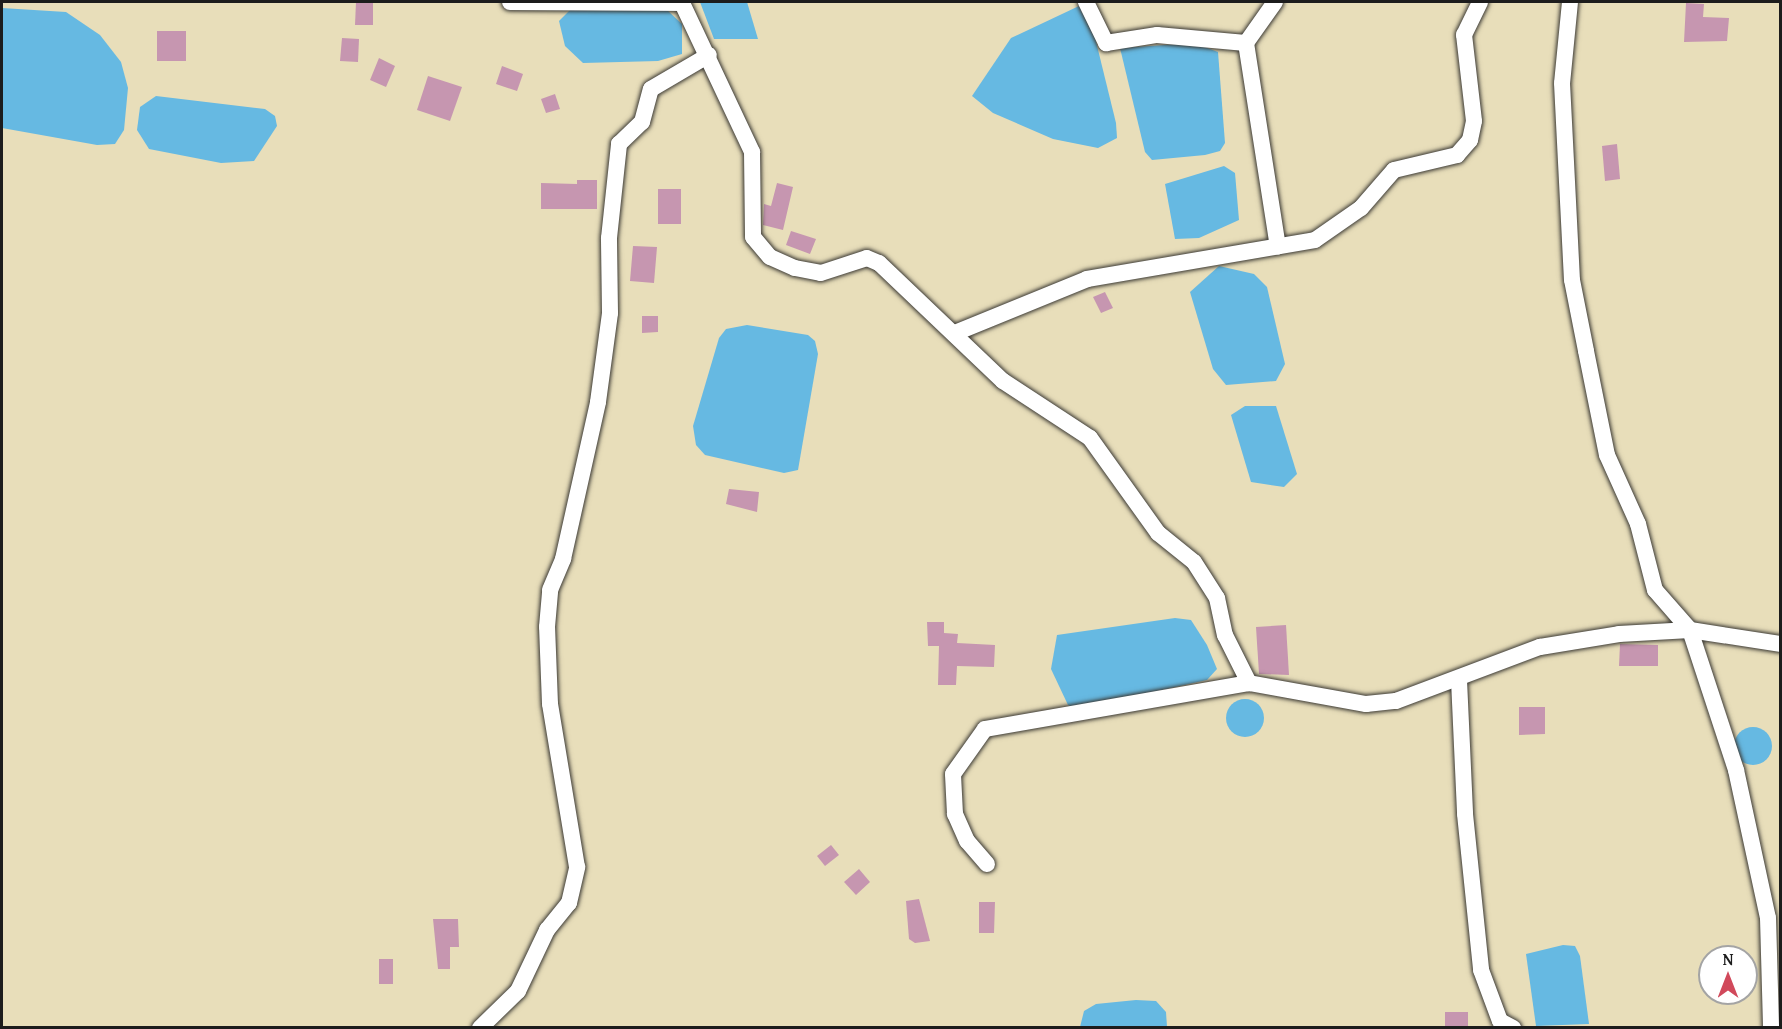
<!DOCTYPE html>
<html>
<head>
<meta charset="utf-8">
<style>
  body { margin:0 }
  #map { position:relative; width:1782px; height:1029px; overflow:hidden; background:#e8deba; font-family:"Gentium Book Plus",serif }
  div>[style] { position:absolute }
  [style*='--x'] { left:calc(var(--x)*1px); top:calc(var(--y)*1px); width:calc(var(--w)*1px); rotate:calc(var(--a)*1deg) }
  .water>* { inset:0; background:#66b9e2 }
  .round { border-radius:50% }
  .building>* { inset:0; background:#c696b0 }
  .roads { filter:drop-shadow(0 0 2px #3b3934) drop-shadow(0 0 2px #3b3934) }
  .minor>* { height:16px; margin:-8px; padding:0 8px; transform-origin:8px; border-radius:8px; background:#fff }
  span { translate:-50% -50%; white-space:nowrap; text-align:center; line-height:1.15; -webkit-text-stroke:5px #fff; paint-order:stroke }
  .frame { position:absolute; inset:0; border:3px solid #1c1c1c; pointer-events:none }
  .north { position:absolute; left:1698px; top:945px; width:60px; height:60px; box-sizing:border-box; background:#fff; border:2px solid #a4a4a4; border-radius:50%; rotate:0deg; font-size:16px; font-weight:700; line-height:24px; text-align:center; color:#1c1c1c }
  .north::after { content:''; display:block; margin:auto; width:21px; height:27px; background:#d1495b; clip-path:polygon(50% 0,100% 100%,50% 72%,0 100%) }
</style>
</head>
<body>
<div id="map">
  <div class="water">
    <div style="clip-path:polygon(700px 2px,747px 2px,758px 39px,714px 39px)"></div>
    <div style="clip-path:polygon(1079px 6px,1089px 13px,1116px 123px,1117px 138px,1098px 148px,1053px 139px,993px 113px,972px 96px,1011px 38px)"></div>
    <div style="clip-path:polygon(2px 8px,66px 12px,100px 35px,121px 62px,128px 88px,124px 130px,115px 144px,97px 145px,2px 128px)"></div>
    <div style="clip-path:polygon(571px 9px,667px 10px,682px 24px,682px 54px,658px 61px,583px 63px,565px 46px,559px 21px)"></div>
    <div style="clip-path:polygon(1194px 43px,1218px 52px,1225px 143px,1220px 151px,1205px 155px,1152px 160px,1145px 152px,1120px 48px)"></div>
    <div style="clip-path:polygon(156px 96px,265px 109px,275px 116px,277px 126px,254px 161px,221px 163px,149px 149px,137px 130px,140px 107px)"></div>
    <div style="clip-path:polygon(1224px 166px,1235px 173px,1239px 220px,1199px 238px,1175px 239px,1165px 184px)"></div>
    <div style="clip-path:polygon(1219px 266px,1254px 274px,1267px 287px,1285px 364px,1276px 381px,1226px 385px,1213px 369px,1190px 292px)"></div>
    <div style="clip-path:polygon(747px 325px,808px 335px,815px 341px,818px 354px,798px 470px,784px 473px,705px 455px,696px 445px,693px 426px,719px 338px,726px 329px)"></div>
    <div style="clip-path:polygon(1245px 406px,1276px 406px,1297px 474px,1284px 487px,1251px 482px,1231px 415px)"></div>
    <div style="clip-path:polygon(1175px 618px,1191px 620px,1207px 645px,1217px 669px,1207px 680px,1077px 709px,1068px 705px,1051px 669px,1057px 635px)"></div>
    <div class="round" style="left:1226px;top:699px;width:38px;height:38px"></div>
    <div class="round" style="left:1734px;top:727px;width:38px;height:38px"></div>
    <div style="clip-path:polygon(1563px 945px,1575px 946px,1580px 956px,1589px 1024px,1536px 1026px,1526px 954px)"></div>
    <div style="clip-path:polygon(1136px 1000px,1156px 1001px,1166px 1012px,1167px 1027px,1080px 1027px,1084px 1011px,1096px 1004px)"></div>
  </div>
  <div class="building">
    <div style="clip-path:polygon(356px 2px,373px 2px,373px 25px,355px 25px)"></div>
    <div style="clip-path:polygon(1686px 3px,1704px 4px,1703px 17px,1729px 18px,1727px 41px,1684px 42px)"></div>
    <div style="clip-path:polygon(157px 31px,186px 31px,186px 61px,157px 61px)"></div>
    <div style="clip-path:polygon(342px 38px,359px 39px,358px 62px,340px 61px)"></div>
    <div style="clip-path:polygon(379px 58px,395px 66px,386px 87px,370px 80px)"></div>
    <div style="clip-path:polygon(502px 66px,523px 74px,517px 91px,496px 84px)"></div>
    <div style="clip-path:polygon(428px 76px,462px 87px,450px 121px,417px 110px)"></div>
    <div style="clip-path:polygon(555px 94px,560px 109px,546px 113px,541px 99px)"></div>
    <div style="clip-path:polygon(1617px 144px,1620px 179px,1605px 181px,1602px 146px)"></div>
    <div style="clip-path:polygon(577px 180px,597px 180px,597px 209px,541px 209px,541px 183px,577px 184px)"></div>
    <div style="clip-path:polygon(777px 183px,793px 187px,783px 230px,763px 225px,764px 204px,771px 206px)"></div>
    <div style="clip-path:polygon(658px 189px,681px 189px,681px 224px,658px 224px)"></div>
    <div style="clip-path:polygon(791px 231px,816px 239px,810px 254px,786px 245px)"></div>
    <div style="clip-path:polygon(633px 246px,657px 247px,654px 283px,630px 281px)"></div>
    <div style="clip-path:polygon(1105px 292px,1113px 308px,1101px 313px,1093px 297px)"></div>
    <div style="clip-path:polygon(642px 316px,658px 316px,658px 332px,642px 333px)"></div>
    <div style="clip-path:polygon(729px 489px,759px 492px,757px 512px,726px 504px)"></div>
    <div style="clip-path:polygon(927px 622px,944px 622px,944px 633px,958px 634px,957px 643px,995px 645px,994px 667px,957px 666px,956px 685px,938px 685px,939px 646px,928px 646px)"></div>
    <div style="clip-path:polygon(1286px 625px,1289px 675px,1259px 674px,1256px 627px)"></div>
    <div style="clip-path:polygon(1620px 644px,1658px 645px,1658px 666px,1619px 666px)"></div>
    <div style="clip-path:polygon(1519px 707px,1545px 707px,1545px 734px,1519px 735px)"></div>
    <div style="clip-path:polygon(831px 845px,839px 855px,825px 866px,817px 856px)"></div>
    <div style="clip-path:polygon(859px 869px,870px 882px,856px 895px,844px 882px)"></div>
    <div style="clip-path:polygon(919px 899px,930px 941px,915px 943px,909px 939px,906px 901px)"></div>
    <div style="clip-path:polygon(979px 902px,995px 902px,994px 933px,979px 933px)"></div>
    <div style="clip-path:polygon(433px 919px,458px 919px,459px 947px,450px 947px,450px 969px,438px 969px)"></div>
    <div style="clip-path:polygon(379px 959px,393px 959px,393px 984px,379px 984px)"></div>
    <div style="clip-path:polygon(1445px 1012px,1468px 1012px,1468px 1028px,1445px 1028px)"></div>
  </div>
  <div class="roads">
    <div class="minor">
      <div style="--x:510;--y:2;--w:172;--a:0.3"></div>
      <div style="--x:682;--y:3;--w:165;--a:64.8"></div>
      <div style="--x:752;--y:152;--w:85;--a:89.3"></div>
      <div style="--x:753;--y:237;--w:26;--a:50"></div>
      <div style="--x:770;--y:257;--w:27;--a:24"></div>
      <div style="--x:795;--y:268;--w:26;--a:11"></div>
      <div style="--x:821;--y:273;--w:48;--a:-18.1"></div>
      <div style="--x:867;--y:258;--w:13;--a:23"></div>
      <div style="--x:879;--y:263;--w:171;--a:43.6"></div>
      <div style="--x:1003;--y:381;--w:104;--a:33.2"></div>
      <div style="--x:1090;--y:438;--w:117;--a:54.4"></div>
      <div style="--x:1158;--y:533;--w:46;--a:38.9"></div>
      <div style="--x:1194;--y:562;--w:43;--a:57.4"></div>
      <div style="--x:1217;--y:598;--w:38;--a:78"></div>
      <div style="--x:1225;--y:635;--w:54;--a:63.4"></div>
      <div style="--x:1249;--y:683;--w:119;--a:10.2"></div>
      <div style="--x:1366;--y:704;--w:30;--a:-6"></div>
      <div style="--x:1396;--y:701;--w:154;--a:-20.6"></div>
      <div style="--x:1540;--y:647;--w:80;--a:-9.3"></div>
      <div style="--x:1619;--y:634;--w:71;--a:-3.2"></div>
      <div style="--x:1690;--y:630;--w:91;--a:8.8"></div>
      <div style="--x:1086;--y:2;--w:46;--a:64"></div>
      <div style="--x:1106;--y:43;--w:52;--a:-8.9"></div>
      <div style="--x:1157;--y:35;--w:89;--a:5.1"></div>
      <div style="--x:1246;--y:43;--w:206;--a:81.1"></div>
      <div style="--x:1570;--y:2;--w:81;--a:95.6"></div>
      <div style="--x:1562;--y:83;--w:197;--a:87.1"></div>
      <div style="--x:1572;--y:280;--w:72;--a:78.8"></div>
      <div style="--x:1586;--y:351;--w:106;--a:78.6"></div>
      <div style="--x:1607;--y:455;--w:76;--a:65.8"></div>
      <div style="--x:1638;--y:524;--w:68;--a:75.6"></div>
      <div style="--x:1655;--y:590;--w:53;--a:48.8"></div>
      <div style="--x:1690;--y:630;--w:147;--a:71.8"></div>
      <div style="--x:1736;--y:770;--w:151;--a:77.8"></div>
      <div style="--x:1768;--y:918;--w:110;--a:88.4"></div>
      <div style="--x:1246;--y:43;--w:50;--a:-54.7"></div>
      <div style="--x:955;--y:333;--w:143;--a:-22.2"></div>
      <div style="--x:1087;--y:279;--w:231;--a:-9.7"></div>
      <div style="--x:1315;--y:240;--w:56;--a:-34.8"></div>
      <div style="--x:1361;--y:208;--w:50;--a:-49"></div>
      <div style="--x:1394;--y:170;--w:65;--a:-13.4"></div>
      <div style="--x:1457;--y:155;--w:20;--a:-49"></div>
      <div style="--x:1470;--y:140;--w:19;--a:-78"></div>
      <div style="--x:1474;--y:121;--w:87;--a:-96.6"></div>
      <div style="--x:1464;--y:35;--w:37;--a:-64"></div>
      <div style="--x:1459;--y:680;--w:134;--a:87.4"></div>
      <div style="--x:1465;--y:814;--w:157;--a:84.1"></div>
      <div style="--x:1481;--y:970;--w:54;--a:69.6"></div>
      <div style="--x:1500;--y:1021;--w:15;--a:28"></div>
      <div style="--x:987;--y:864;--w:30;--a:-131"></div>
      <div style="--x:967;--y:841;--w:30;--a:-114"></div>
      <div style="--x:955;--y:814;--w:40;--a:-92.9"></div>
      <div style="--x:953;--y:774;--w:55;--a:-54.6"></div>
      <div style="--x:985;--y:729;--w:268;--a:-9.9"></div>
      <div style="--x:480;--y:1028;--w:53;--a:-44.2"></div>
      <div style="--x:518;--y:991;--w:68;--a:-64.6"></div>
      <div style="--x:547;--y:930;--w:35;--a:-51"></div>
      <div style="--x:569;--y:903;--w:37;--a:-77"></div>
      <div style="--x:577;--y:867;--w:165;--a:-99.4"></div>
      <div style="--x:550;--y:704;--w:77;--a:-92.2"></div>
      <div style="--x:547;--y:627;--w:37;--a:-85"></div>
      <div style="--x:550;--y:590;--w:34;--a:-67"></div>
      <div style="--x:563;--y:559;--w:161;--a:-77.4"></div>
      <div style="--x:598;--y:402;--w:90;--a:-82.3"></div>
      <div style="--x:610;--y:313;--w:75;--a:-90.8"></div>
      <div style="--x:609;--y:238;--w:95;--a:-83.9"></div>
      <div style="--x:619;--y:144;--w:32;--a:-44"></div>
      <div style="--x:642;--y:122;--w:34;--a:-75"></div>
      <div style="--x:651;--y:89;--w:67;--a:-30.4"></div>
    </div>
  </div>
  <div class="frame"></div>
  <div class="north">N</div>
</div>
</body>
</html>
